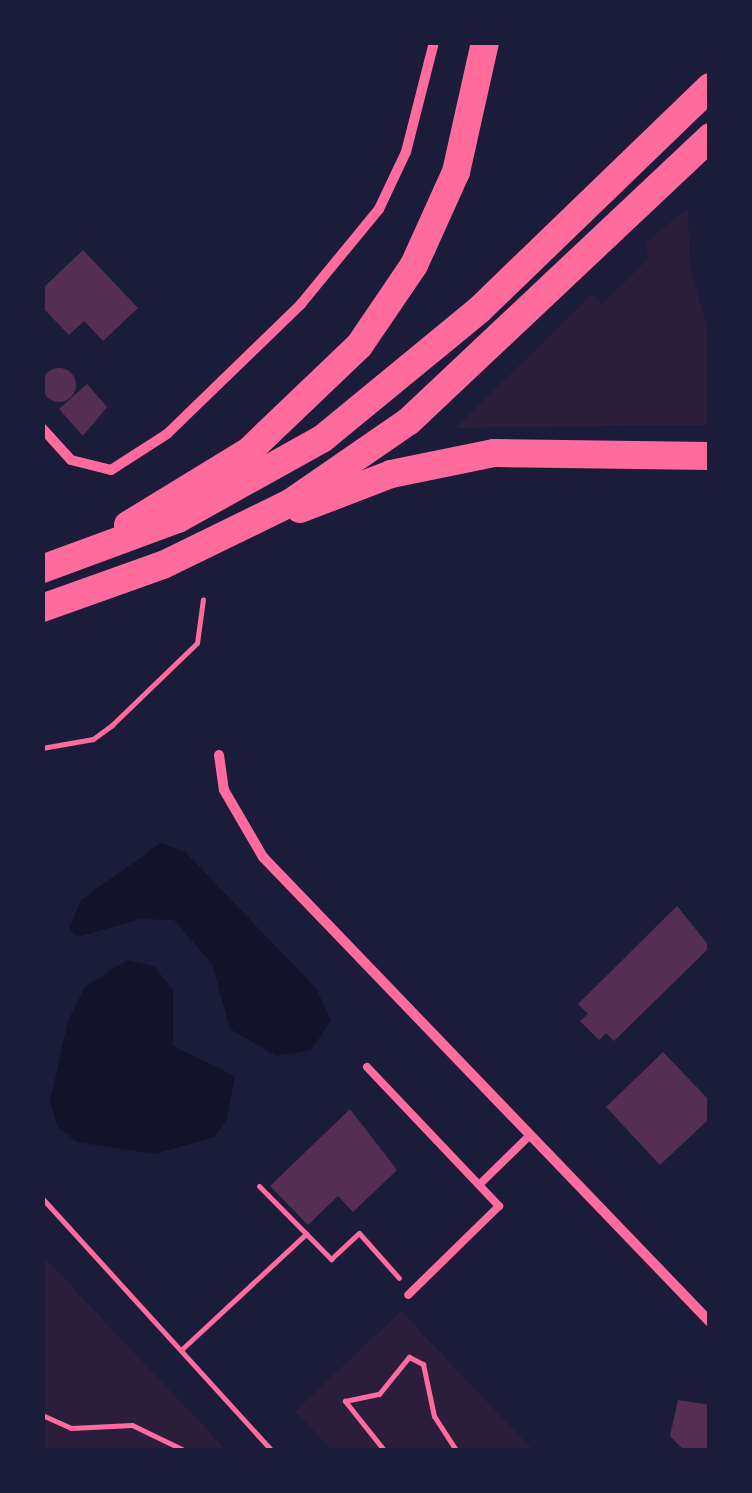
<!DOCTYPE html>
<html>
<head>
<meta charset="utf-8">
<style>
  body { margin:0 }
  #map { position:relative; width:752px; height:1493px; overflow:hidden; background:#1b1b3a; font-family:Cabin,sans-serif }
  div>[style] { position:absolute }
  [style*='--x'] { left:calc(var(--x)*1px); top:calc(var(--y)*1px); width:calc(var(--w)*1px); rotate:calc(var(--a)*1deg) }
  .green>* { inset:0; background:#2a1e3b }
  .water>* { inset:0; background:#12122b }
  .building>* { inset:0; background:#542f53 }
  .round { border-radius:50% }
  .path>* { height:5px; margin:-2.5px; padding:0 2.5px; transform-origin:2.5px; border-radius:2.5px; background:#ff6b9d }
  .service>* { height:8px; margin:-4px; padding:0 4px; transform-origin:4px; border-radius:4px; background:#ff6b9d }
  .minor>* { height:10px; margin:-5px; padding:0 5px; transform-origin:5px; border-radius:5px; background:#ff6b9d }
  .trunk>* { height:28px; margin:-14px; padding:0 14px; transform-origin:14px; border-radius:14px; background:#ff6b9d }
  span { translate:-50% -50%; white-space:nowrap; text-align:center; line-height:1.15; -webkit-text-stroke:8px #1b1b3a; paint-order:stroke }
  .frame { position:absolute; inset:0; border:45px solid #1b1b3a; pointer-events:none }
</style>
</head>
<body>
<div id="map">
  <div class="green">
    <div style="clip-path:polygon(688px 208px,690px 269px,709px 334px,709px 425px,455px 428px,592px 295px,602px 304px,649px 258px,645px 243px)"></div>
    <div style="clip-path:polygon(43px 1256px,226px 1450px,43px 1450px)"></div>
    <div style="clip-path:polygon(401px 1311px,533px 1450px,332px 1450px,295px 1411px)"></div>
  </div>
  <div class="water">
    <div style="clip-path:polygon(161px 843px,185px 852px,316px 988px,331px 1021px,311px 1050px,276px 1056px,230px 1029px,212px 964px,174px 920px,139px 919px,78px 937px,69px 929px,81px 900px)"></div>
    <div style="clip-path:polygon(127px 960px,154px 966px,173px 990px,173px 1046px,235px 1076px,226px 1122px,214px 1137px,155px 1154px,77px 1142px,58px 1127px,50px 1102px,68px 1021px,85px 987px)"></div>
  </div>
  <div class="building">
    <div style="clip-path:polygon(83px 250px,138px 308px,103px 341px,84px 321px,69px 335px,42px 307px,42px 289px)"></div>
    <div class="round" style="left:42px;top:368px;width:34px;height:34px"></div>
    <div style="clip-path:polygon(87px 384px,107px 407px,83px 436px,59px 409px)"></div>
    <div style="clip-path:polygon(677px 906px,710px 947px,614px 1041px,606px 1033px,599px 1040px,580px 1021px,588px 1014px,578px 1004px)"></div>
    <div style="clip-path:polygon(663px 1052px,710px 1101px,710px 1118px,660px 1165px,606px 1107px)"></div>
    <div style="clip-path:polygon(350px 1109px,397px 1170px,353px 1212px,338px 1196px,308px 1225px,270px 1186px)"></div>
    <div style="clip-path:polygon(678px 1400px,710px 1405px,710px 1450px,684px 1450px,670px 1436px)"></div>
  </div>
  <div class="path">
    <div style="--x:42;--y:748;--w:52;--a:-10"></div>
    <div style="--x:93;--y:739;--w:24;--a:-36"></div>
    <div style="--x:112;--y:725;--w:118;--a:-44"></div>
    <div style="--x:197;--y:643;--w:44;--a:-82.2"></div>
    <div style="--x:259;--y:1186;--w:103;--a:45.4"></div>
    <div style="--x:331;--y:1259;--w:38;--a:-43"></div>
    <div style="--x:359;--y:1233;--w:60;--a:48.4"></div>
    <div style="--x:42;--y:1198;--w:341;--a:47.7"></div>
    <div style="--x:181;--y:1350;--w:171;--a:-42.9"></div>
    <div style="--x:42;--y:1415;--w:32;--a:24"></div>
    <div style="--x:71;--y:1428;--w:61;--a:-2.8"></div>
    <div style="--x:132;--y:1425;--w:58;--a:25.7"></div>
    <div style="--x:384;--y:1450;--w:63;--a:-128.5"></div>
    <div style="--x:345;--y:1401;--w:35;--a:-12"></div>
    <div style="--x:379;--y:1394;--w:48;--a:-51"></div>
    <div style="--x:409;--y:1357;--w:16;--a:27"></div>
    <div style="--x:423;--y:1364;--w:53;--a:78.1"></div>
    <div style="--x:434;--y:1416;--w:40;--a:57.1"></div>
  </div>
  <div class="service">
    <div style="--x:367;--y:1067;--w:192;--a:46.5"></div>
    <div style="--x:499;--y:1206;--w:127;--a:135.6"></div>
    <div style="--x:479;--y:1185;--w:71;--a:-44.4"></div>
  </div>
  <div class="minor">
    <div style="--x:42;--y:428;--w:43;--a:47.8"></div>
    <div style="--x:71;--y:460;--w:41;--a:14"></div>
    <div style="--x:111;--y:470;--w:67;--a:-32.7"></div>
    <div style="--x:167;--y:434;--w:187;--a:-44.1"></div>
    <div style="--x:301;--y:304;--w:123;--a:-50.6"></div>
    <div style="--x:379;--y:209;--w:63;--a:-64.7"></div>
    <div style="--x:406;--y:152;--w:114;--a:-75.7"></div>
    <div style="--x:219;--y:755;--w:35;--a:82"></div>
    <div style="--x:224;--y:790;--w:78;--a:59.8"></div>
    <div style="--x:263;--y:857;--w:645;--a:46.13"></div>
  </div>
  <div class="trunk">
    <div style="--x:300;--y:509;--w:97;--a:-21"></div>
    <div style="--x:391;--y:474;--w:105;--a:-11.5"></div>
    <div style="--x:494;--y:453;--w:216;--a:0.8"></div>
    <div style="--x:128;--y:525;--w:142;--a:-31.4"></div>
    <div style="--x:249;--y:451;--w:152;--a:-43.7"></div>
    <div style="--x:359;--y:346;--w:98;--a:-55.8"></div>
    <div style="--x:414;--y:265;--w:102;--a:-65.7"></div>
    <div style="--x:456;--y:172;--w:133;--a:-77.4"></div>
    <div style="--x:42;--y:569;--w:145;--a:-20.2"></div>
    <div style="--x:178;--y:519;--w:165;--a:-29.1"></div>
    <div style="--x:322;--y:439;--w:203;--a:-39.4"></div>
    <div style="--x:479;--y:310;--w:321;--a:-44"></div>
    <div style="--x:42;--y:608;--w:128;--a:-19.6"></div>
    <div style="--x:163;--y:565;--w:141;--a:-26"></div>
    <div style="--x:290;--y:503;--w:145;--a:-34.6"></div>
    <div style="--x:409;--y:421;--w:414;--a:-43.3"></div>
  </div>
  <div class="frame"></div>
</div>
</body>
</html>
